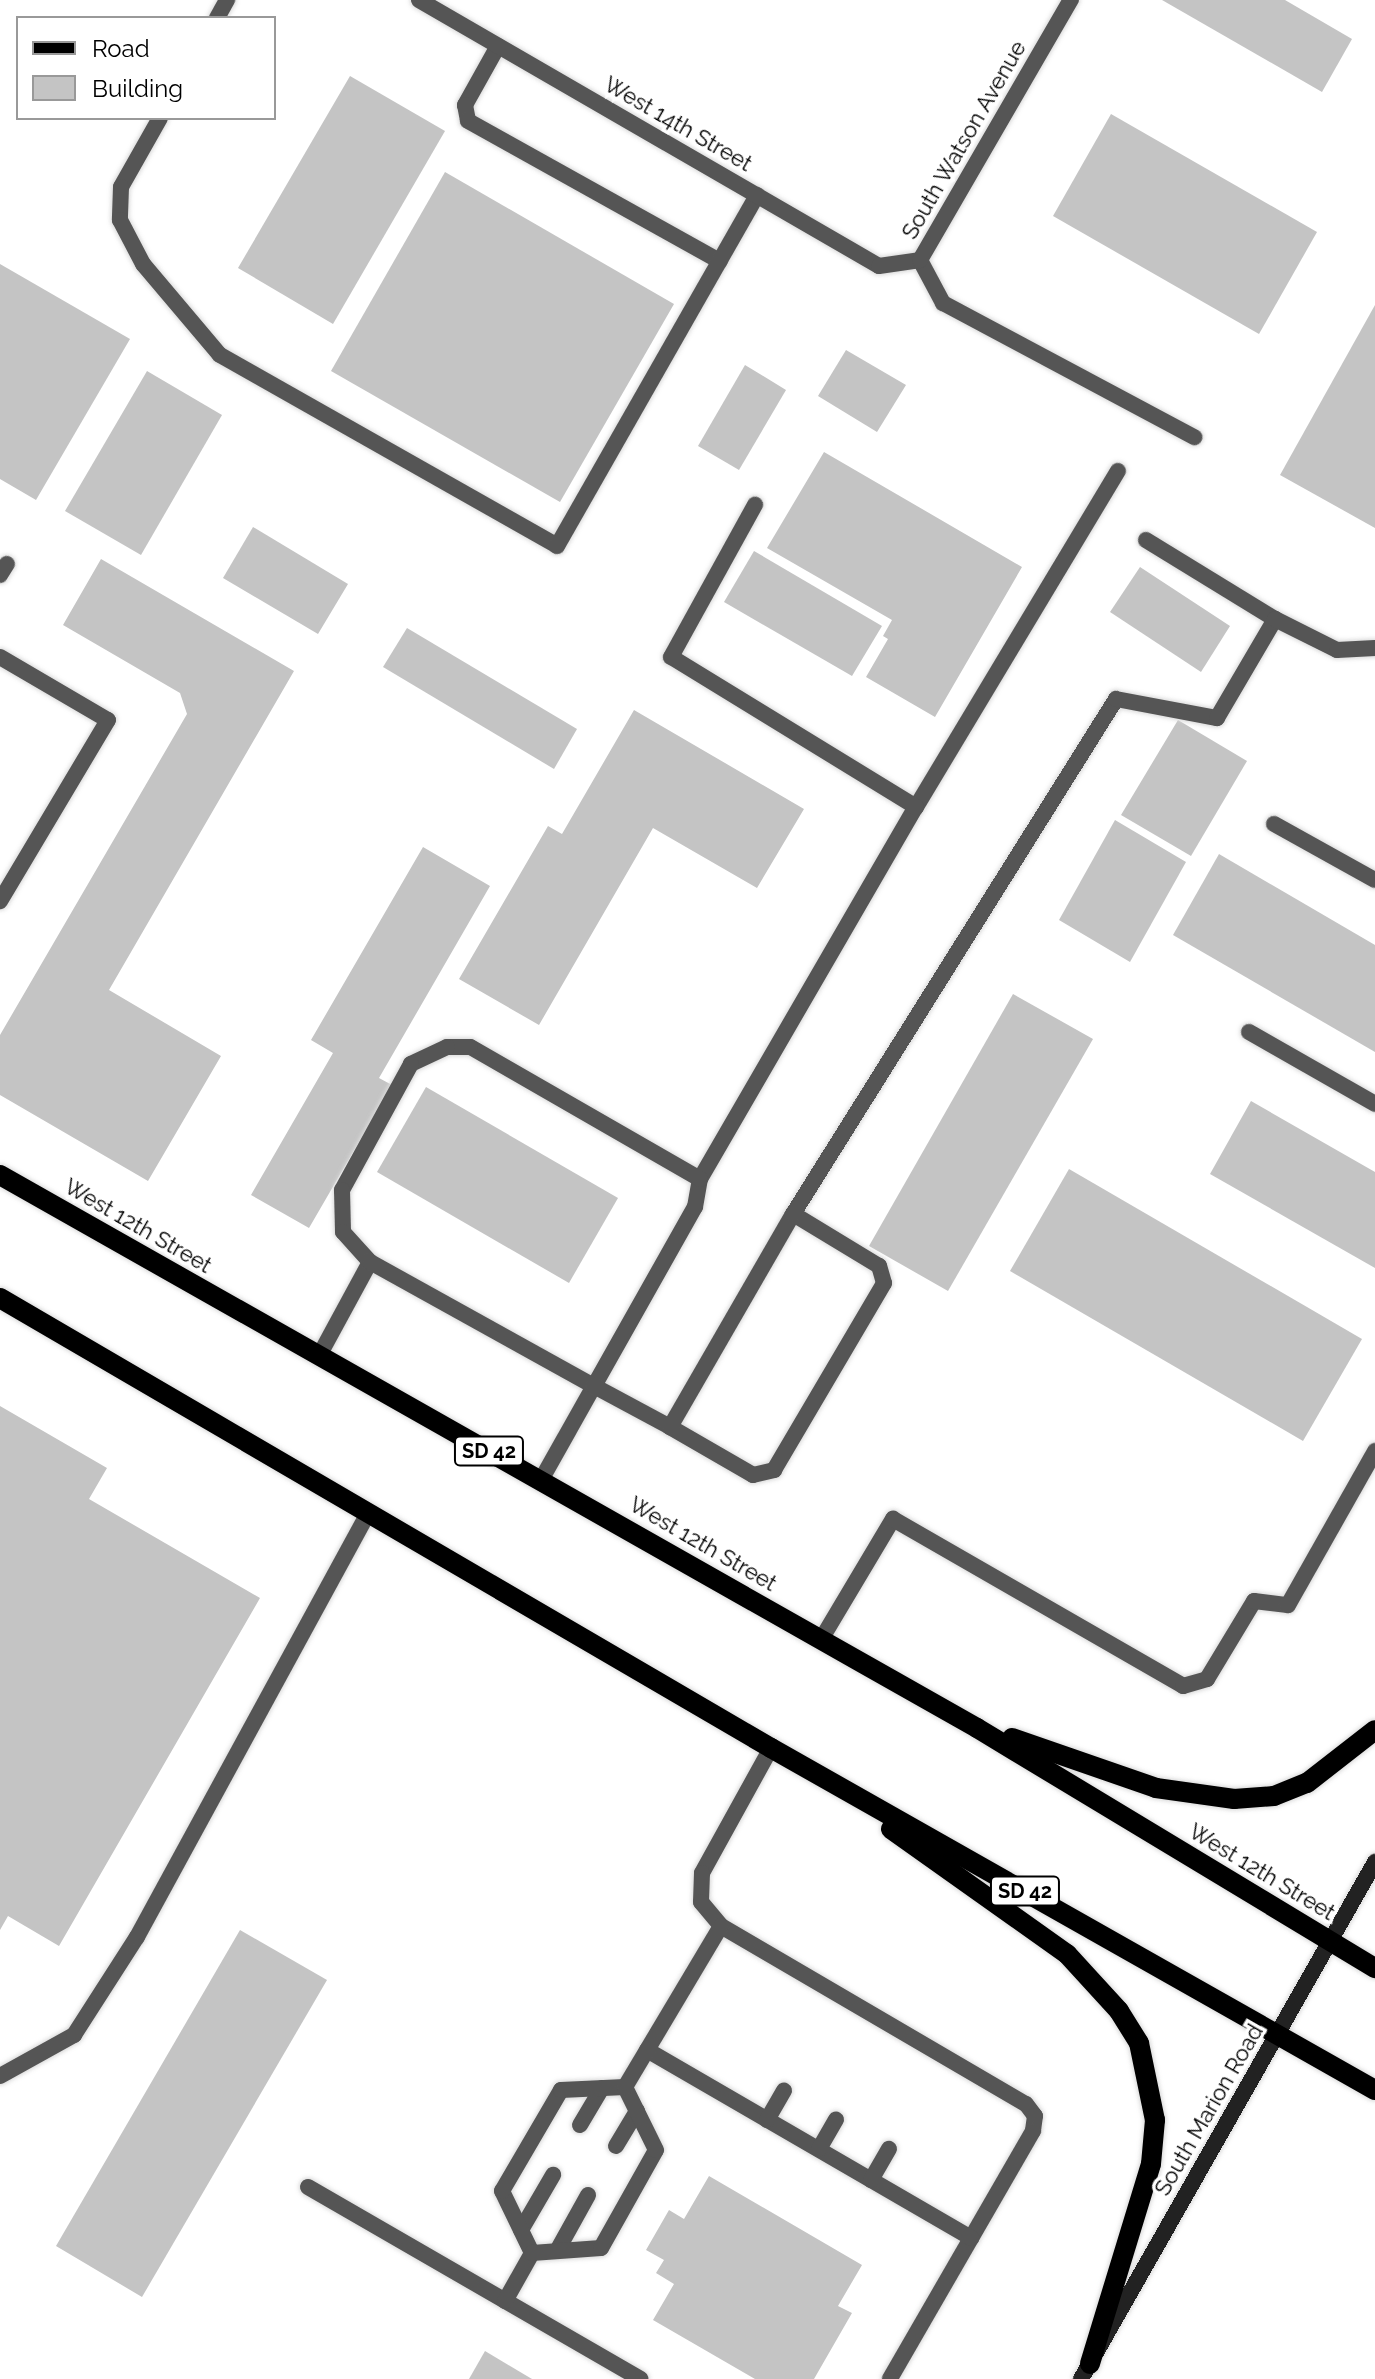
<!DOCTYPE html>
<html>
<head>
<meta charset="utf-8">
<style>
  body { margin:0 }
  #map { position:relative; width:1375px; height:2379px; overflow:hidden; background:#fff; font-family:Raleway,sans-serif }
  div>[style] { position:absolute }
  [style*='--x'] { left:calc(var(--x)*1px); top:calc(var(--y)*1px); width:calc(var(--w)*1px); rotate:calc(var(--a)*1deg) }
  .building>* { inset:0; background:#c4c4c4 }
  .roads { filter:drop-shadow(0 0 2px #dbdbdb) drop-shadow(0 0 2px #dbdbdb) }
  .lane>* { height:16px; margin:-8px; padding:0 8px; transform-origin:8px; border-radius:8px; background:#555 }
  .street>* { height:16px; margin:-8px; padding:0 8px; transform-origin:8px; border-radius:8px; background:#555 }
  .secondary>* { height:16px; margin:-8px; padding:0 8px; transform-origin:8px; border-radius:8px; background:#222 }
  .primary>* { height:20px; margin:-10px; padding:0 10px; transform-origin:10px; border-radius:10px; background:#000 }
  span { translate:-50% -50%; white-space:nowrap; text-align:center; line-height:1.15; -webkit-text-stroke:7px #fff; paint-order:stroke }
  .shield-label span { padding:2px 6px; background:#fff; border:2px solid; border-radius:6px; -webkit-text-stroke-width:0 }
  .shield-label { font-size:20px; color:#000; font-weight:700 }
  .street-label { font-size:22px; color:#000 }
  .legend { position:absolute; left:16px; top:16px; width:260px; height:104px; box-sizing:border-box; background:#fff; border:2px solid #999; margin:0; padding:10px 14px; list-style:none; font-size:24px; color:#000 }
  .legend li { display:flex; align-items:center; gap:16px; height:40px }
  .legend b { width:40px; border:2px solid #999 }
</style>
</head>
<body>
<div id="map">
  <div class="building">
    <div style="clip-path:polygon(1162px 0,1285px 0,1352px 39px,1322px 92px)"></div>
    <div style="clip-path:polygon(350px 76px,445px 131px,333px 324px,238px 268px)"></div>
    <div style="clip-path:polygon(1111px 114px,1317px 232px,1259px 334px,1053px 216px)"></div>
    <div style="clip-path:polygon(445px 172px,674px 304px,560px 502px,331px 371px)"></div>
    <div style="clip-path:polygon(0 264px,130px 339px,36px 500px,0 479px)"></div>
    <div style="clip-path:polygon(1375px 305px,1375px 528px,1280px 475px)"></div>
    <div style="clip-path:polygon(846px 350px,906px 385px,877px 432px,818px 396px)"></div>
    <div style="clip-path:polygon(745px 365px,786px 390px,739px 470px,698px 446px)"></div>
    <div style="clip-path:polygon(147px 371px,222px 415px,141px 555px,65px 511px)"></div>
    <div style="clip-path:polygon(824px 452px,1022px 567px,935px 717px,866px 677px,888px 639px,883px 636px,892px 620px,767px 548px)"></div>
    <div style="clip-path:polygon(253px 527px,348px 584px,318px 634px,223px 578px)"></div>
    <div style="clip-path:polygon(754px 551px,882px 626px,852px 676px,724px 602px)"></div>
    <div style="clip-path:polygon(101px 559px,294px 671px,109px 990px,221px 1056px,148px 1181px,0 1095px,0 1035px,187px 714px,180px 693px,63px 625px)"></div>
    <div style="clip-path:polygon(1140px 567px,1230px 626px,1201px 672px,1110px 612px)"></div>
    <div style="clip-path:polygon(407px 628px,577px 729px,554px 769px,383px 667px)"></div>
    <div style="clip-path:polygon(634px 710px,804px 809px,757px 888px,653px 828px,539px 1025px,459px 979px,548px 826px,562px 834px)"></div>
    <div style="clip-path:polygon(1178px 720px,1247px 761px,1191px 856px,1121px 815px)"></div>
    <div style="clip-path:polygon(1115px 820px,1186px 862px,1130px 962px,1059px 920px)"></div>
    <div style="clip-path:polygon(423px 847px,490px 886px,379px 1078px,392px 1085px,309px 1228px,251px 1195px,333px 1053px,311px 1040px)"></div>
    <div style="clip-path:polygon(1219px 854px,1375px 945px,1375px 1052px,1173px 935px)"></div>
    <div style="clip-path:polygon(1013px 994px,1093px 1039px,948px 1291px,869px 1246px)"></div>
    <div style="clip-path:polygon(426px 1087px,618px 1198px,569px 1283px,377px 1172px)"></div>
    <div style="clip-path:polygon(1251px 1101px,1375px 1172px,1375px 1268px,1210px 1174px)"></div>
    <div style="clip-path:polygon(1069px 1169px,1362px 1339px,1303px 1441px,1010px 1271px)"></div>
    <div style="clip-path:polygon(0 1406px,107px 1468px,89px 1499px,260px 1598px,59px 1946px,8px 1916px,0 1930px)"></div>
    <div style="clip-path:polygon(240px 1930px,327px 1980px,142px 2297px,56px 2246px)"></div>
    <div style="clip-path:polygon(709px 2176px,862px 2265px,838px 2306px,852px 2313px,814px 2379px,755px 2379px,653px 2320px,674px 2284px,656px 2273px,664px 2260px,646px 2250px,669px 2210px,684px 2219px)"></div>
    <div style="clip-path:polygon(485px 2351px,532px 2379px,469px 2379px)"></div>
  </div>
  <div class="roads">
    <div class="lane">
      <div style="--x:217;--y:18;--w:21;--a:-61"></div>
      <div style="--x:498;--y:46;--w:68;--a:119.2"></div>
      <div style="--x:465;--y:105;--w:16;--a:79"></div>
      <div style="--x:468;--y:121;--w:288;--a:29.1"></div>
      <div style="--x:160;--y:118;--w:79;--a:119.5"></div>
      <div style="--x:121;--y:187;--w:33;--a:92"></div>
      <div style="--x:120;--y:220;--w:50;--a:62.4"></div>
      <div style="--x:143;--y:264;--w:119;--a:49.8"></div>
      <div style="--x:220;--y:355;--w:387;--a:29.5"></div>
      <div style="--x:557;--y:546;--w:404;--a:-60.3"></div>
      <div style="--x:920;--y:260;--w:49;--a:61.9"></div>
      <div style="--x:943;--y:303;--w:285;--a:28.1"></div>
      <div style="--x:1146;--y:540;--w:151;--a:31.5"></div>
      <div style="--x:0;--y:575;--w:13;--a:-58"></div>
      <div style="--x:0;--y:657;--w:125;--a:30.3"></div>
      <div style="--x:108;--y:720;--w:211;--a:120.8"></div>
      <div style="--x:916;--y:807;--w:392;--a:-59"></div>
      <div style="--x:1274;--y:824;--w:115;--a:29"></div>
      <div style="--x:1249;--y:1032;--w:145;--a:29.7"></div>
      <div style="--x:700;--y:1179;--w:430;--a:-59.9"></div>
      <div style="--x:916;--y:807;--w:287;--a:-148.5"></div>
      <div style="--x:671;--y:657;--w:174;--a:-61.1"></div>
      <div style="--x:319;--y:1356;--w:107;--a:-61.5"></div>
      <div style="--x:670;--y:1427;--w:96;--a:30"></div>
      <div style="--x:753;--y:1475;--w:22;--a:-13"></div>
      <div style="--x:774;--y:1470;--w:217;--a:-59.5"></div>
      <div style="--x:884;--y:1283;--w:18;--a:-106"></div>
      <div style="--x:879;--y:1266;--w:100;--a:-148.8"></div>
      <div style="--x:541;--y:1480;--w:108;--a:-60.6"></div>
      <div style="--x:594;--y:1386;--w:206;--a:-60.6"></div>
      <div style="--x:695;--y:1207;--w:28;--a:-80"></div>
      <div style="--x:700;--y:1179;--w:265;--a:-150.1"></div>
      <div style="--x:470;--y:1047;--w:23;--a:180"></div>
      <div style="--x:447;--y:1047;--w:40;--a:155"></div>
      <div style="--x:411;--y:1064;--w:144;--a:118.7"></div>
      <div style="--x:342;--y:1190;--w:42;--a:88.6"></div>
      <div style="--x:343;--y:1232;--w:40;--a:48"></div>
      <div style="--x:370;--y:1262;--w:256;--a:29"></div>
      <div style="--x:594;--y:1386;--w:86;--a:28.3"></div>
      <div style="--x:670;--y:1427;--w:246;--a:-60"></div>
      <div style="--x:793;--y:1214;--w:608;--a:-57.9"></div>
      <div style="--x:1116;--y:699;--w:103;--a:10.7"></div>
      <div style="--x:1217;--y:718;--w:115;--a:-59.6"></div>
      <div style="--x:1275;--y:619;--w:69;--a:26.6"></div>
      <div style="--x:1337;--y:650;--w:38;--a:-3"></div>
      <div style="--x:822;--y:1638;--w:139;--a:-59.2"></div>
      <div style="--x:893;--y:1519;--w:335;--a:29.9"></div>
      <div style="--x:1183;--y:1686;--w:25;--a:-16"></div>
      <div style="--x:1207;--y:1679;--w:91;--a:-58.9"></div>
      <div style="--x:1254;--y:1601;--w:34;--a:7"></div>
      <div style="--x:1288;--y:1605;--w:177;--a:-60.5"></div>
      <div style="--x:771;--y:1748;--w:143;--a:118.9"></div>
      <div style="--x:702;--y:1873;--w:29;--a:92"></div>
      <div style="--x:701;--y:1902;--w:31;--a:50"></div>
      <div style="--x:721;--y:1926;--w:353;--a:30.3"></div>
      <div style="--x:1026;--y:2104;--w:15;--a:53"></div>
      <div style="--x:1035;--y:2116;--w:15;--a:98"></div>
      <div style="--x:1033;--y:2131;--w:286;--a:120"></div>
      <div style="--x:647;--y:2050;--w:375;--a:30.1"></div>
      <div style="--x:0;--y:2076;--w:85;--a:-29"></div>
      <div style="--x:74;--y:2035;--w:117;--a:-57.3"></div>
      <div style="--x:137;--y:1937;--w:481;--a:-61.4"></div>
      <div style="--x:767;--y:2120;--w:34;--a:-60"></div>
      <div style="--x:580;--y:2125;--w:43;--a:-59.3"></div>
      <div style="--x:616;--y:2146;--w:41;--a:-59"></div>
      <div style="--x:819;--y:2149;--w:34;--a:-60"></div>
      <div style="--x:871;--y:2180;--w:36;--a:-60"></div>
      <div style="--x:308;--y:2187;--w:384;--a:30"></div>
      <div style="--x:521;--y:2230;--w:64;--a:-59.8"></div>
      <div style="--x:557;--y:2251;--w:64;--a:-61"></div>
      <div style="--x:532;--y:2253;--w:69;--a:-115.8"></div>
      <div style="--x:502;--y:2191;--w:117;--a:-59.7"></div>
      <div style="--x:561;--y:2090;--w:64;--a:-2.7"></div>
      <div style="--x:505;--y:2301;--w:55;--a:-60.6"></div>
      <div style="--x:532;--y:2253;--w:69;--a:-4.1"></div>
      <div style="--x:601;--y:2248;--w:112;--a:-60.7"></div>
      <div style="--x:656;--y:2150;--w:70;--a:-116.2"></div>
      <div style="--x:625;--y:2087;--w:187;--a:-59.2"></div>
    </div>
    <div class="street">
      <div style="--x:419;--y:0;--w:531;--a:30.04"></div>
      <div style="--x:879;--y:266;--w:41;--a:-8.3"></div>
      <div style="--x:920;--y:260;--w:301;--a:-59.9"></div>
    </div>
    <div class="secondary">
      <div style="--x:1081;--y:2379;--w:595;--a:-60.37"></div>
    </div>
    <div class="primary">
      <div style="--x:0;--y:1175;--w:1123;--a:29.51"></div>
      <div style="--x:977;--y:1728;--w:465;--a:31.1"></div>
      <div style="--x:0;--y:1298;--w:893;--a:30.27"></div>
      <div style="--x:771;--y:1748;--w:694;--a:29.52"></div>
      <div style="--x:1012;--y:1738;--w:152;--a:19.1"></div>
      <div style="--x:1156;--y:1788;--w:79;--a:8"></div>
      <div style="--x:1234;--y:1799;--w:40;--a:-4.3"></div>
      <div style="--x:1274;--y:1796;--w:35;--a:-22"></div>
      <div style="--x:1307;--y:1783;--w:86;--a:-37.9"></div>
      <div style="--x:891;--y:1829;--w:216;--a:35.4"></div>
      <div style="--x:1067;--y:1954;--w:77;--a:47.6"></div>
      <div style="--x:1119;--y:2011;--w:38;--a:58"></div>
      <div style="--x:1139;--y:2043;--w:79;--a:78.3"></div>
      <div style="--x:1155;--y:2120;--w:44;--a:95.2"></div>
      <div style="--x:1151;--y:2164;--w:209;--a:107"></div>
    </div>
  </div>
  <div class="shield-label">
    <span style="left:489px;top:1451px">SD 42</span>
    <span style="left:1025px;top:1891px">SD 42</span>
  </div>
  <div class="street-label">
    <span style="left:678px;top:124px;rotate:30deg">West 14th Street</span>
    <span style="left:964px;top:140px;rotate:-60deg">South Watson Avenue</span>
    <span style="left:138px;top:1226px;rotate:30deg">West 12th Street</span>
    <span style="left:703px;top:1544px;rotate:30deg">West 12th Street</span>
    <span style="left:1262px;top:1872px;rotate:31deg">West 12th Street</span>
    <span style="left:1209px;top:2110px;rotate:-60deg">South Marion Road</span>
  </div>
  <ul class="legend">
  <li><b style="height:10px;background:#000"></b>Road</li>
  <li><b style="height:22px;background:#c4c4c4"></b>Building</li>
  </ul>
</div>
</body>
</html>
